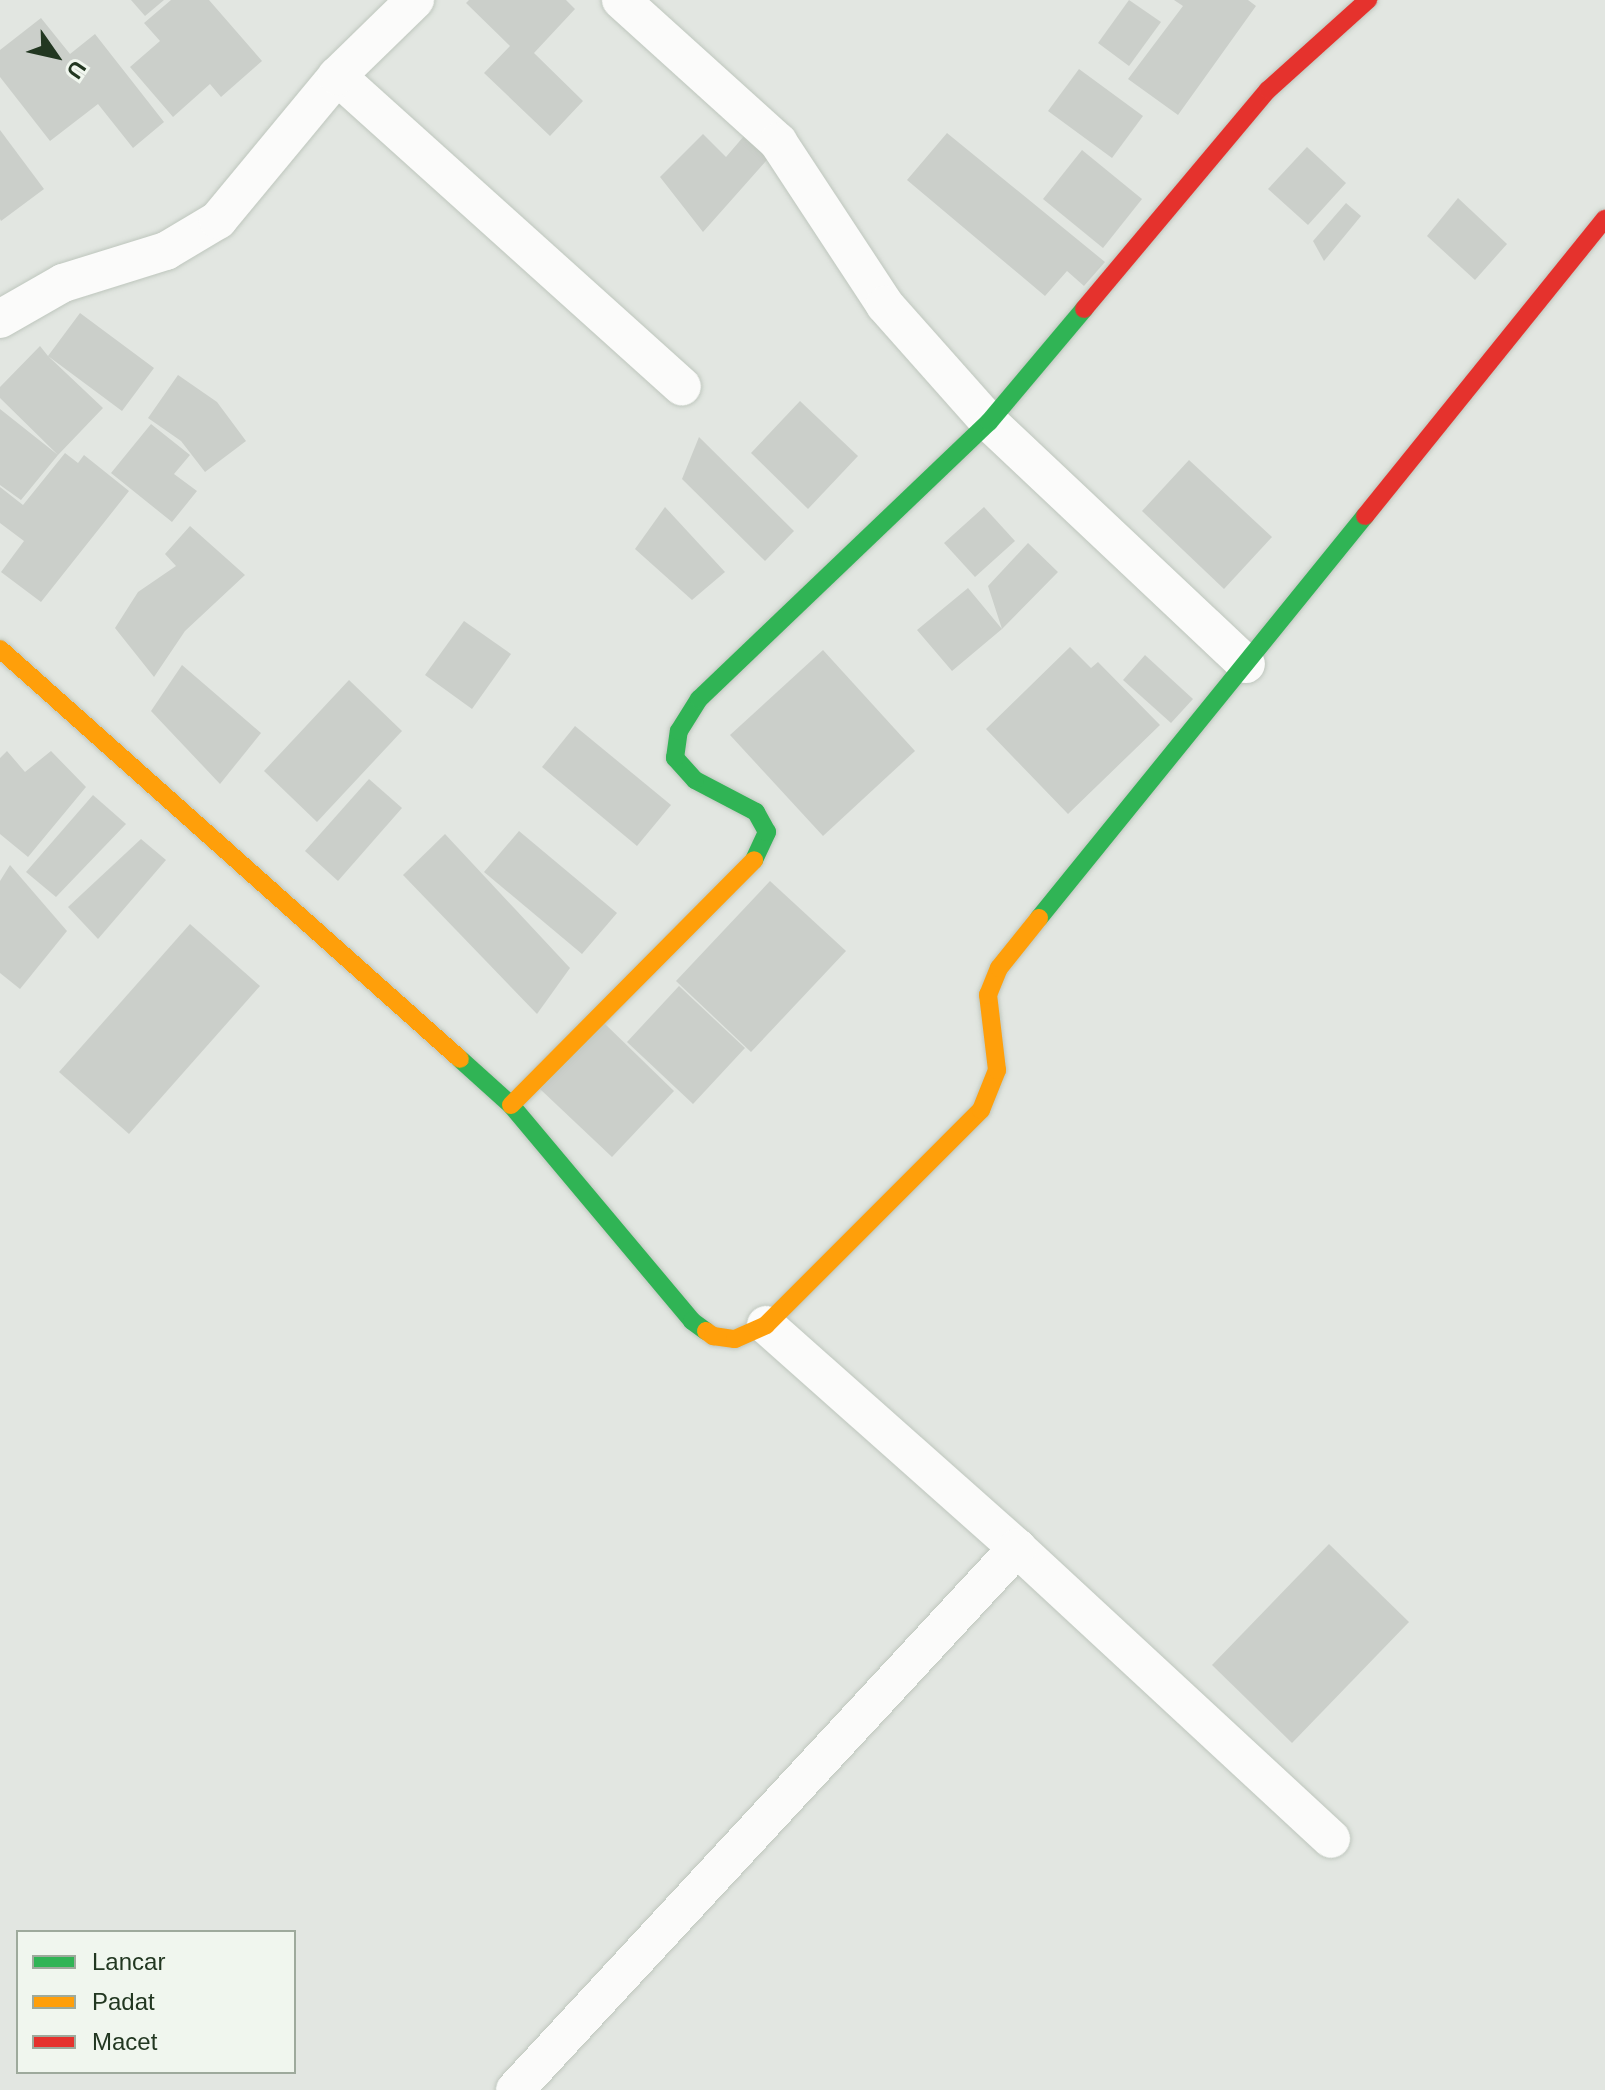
<!DOCTYPE html>
<html>
<head>
<meta charset="utf-8">
<style>
  body { margin:0 }
  #map { position:relative; width:1605px; height:2090px; overflow:hidden; background:#e2e6e1; font-family:Arial,sans-serif }
  div>[style] { position:absolute }
  [style*='--x'] { left:calc(var(--x)*1px); top:calc(var(--y)*1px); width:calc(var(--w)*1px); rotate:calc(var(--a)*1deg) }
  .building>* { inset:0; background:#cbcfca }
  .roads { filter:drop-shadow(0 0 2px #bec6bd) drop-shadow(0 0 2px #bec6bd) }
  .street>* { height:38px; margin:-19px; padding:0 19px; transform-origin:19px; border-radius:19px; background:#fbfbfa }
  .fast>* { height:18px; margin:-9px; padding:0 9px; transform-origin:9px; border-radius:9px; background:#30b455 }
  .slow>* { height:18px; margin:-9px; padding:0 9px; transform-origin:9px; border-radius:9px; background:#ff9f0a }
  .jam>* { height:18px; margin:-9px; padding:0 9px; transform-origin:9px; border-radius:9px; background:#e5322d }
  span { translate:-50% -50%; white-space:nowrap; text-align:center; line-height:1.15; -webkit-text-stroke:6px #f0f6ee; paint-order:stroke }
  .legend { position:absolute; left:16px; top:1930px; width:280px; height:144px; box-sizing:border-box; background:#f0f6ee; border:2px solid #9eaa9c; margin:0; padding:10px 14px; list-style:none; font-size:24px; color:#223721 }
  .legend li { display:flex; align-items:center; gap:16px; height:40px }
  .legend b { width:40px; border:2px solid #9eaa9c }
  .north { position:absolute; left:16px; top:16px; width:80px; height:80px; -webkit-text-stroke:6px #f0f6ee; paint-order:stroke; rotate:124deg; font-size:22px; font-weight:700; line-height:32px; text-align:center; color:#223721 }
  .north::after { content:''; display:block; margin:auto; width:28px; height:36px; background:#223721; clip-path:polygon(50% 0,100% 100%,50% 72%,0 100%) }
</style>
</head>
<body>
<div id="map">
  <div class="building">
    <div style="clip-path:polygon(131px 0,164px 0,145px 16px)"></div>
    <div style="clip-path:polygon(171px 0,209px 0,262px 61px,221px 97px,210px 84px,173px 117px,130px 67px,160px 41px,144px 23px)"></div>
    <div style="clip-path:polygon(469px 0,566px 0,575px 9px,534px 53px,583px 101px,550px 136px,484px 73px,510px 46px,466px 3px)"></div>
    <div style="clip-path:polygon(1129px 0,1161px 22px,1129px 66px,1098px 43px)"></div>
    <div style="clip-path:polygon(1174px 0,1248px 0,1256px 6px,1178px 115px,1128px 79px,1183px 6px)"></div>
    <div style="clip-path:polygon(41px 18px,70px 54px,95px 34px,164px 122px,133px 148px,98px 104px,50px 141px,0 77px,0 50px)"></div>
    <div style="clip-path:polygon(1079px 69px,1143px 116px,1112px 158px,1048px 111px)"></div>
    <div style="clip-path:polygon(750px 129px,773px 153px,703px 232px,660px 177px,703px 134px,726px 157px)"></div>
    <div style="clip-path:polygon(0 130px,44px 189px,1px 221px,0 219px)"></div>
    <div style="clip-path:polygon(947px 133px,1105px 262px,1084px 286px,1067px 271px,1045px 296px,907px 180px)"></div>
    <div style="clip-path:polygon(1307px 147px,1346px 183px,1308px 225px,1268px 189px)"></div>
    <div style="clip-path:polygon(1082px 150px,1142px 199px,1103px 248px,1043px 199px)"></div>
    <div style="clip-path:polygon(1458px 198px,1507px 244px,1475px 280px,1427px 236px)"></div>
    <div style="clip-path:polygon(1346px 203px,1361px 216px,1324px 261px,1313px 241px)"></div>
    <div style="clip-path:polygon(80px 313px,154px 368px,122px 411px,48px 356px,103px 408px,58px 455px,21px 500px,0 485px,0 409px,58px 455px,0 398px,0 387px,40px 346px,48px 356px)"></div>
    <div style="clip-path:polygon(178px 375px,217px 402px,246px 441px,205px 472px,181px 441px,148px 418px)"></div>
    <div style="clip-path:polygon(800px 401px,858px 456px,808px 509px,751px 453px)"></div>
    <div style="clip-path:polygon(151px 424px,190px 455px,174px 474px,197px 491px,172px 522px,111px 473px)"></div>
    <div style="clip-path:polygon(699px 437px,794px 531px,765px 561px,682px 479px)"></div>
    <div style="clip-path:polygon(65px 453px,78px 463px,84px 455px,129px 491px,41px 602px,1px 572px,24px 541px,0 523px,0 487px,23px 505px)"></div>
    <div style="clip-path:polygon(1189px 460px,1272px 537px,1224px 589px,1142px 511px)"></div>
    <div style="clip-path:polygon(665px 507px,725px 572px,692px 600px,635px 549px)"></div>
    <div style="clip-path:polygon(984px 507px,1015px 541px,975px 577px,944px 543px)"></div>
    <div style="clip-path:polygon(190px 526px,245px 575px,185px 631px,154px 677px,115px 628px,138px 592px,176px 566px,165px 554px)"></div>
    <div style="clip-path:polygon(1028px 543px,1058px 572px,1002px 629px,952px 671px,917px 630px,968px 588px,1002px 629px,988px 586px)"></div>
    <div style="clip-path:polygon(464px 621px,511px 654px,472px 709px,425px 675px)"></div>
    <div style="clip-path:polygon(1070px 647px,1091px 668px,1098px 662px,1160px 725px,1068px 814px,986px 729px)"></div>
    <div style="clip-path:polygon(823px 650px,915px 751px,823px 836px,730px 735px)"></div>
    <div style="clip-path:polygon(1145px 655px,1193px 699px,1171px 723px,1123px 680px)"></div>
    <div style="clip-path:polygon(182px 665px,261px 733px,220px 784px,151px 711px)"></div>
    <div style="clip-path:polygon(349px 680px,402px 731px,317px 822px,264px 771px)"></div>
    <div style="clip-path:polygon(575px 726px,671px 805px,637px 846px,542px 767px)"></div>
    <div style="clip-path:polygon(7px 751px,25px 772px,51px 751px,86px 787px,28px 857px,0 834px,0 758px)"></div>
    <div style="clip-path:polygon(369px 779px,402px 808px,338px 881px,305px 851px)"></div>
    <div style="clip-path:polygon(93px 795px,126px 824px,56px 897px,26px 872px)"></div>
    <div style="clip-path:polygon(519px 831px,617px 913px,582px 954px,484px 872px)"></div>
    <div style="clip-path:polygon(445px 834px,570px 968px,537px 1014px,403px 875px)"></div>
    <div style="clip-path:polygon(141px 839px,166px 860px,98px 939px,68px 907px)"></div>
    <div style="clip-path:polygon(10px 865px,67px 931px,20px 989px,0 973px,0 881px)"></div>
    <div style="clip-path:polygon(770px 881px,846px 951px,751px 1052px,676px 981px)"></div>
    <div style="clip-path:polygon(190px 924px,260px 986px,129px 1134px,59px 1072px)"></div>
    <div style="clip-path:polygon(679px 986px,745px 1048px,693px 1104px,627px 1042px)"></div>
    <div style="clip-path:polygon(603px 1022px,674px 1091px,612px 1157px,540px 1089px)"></div>
    <div style="clip-path:polygon(1329px 1544px,1409px 1622px,1292px 1743px,1212px 1665px)"></div>
  </div>
  <div class="roads">
    <div class="street">
      <div style="--x:621;--y:0;--w:212;--a:42.1"></div>
      <div style="--x:778;--y:142;--w:195;--a:56.7"></div>
      <div style="--x:885;--y:305;--w:157;--a:48.4"></div>
      <div style="--x:989;--y:422;--w:353;--a:43.3"></div>
      <div style="--x:337;--y:76;--w:464;--a:42"></div>
      <div style="--x:0;--y:319;--w:73;--a:-29.7"></div>
      <div style="--x:63;--y:283;--w:108;--a:-17.3"></div>
      <div style="--x:166;--y:251;--w:61;--a:-30.8"></div>
      <div style="--x:218;--y:220;--w:187;--a:-50.4"></div>
      <div style="--x:337;--y:76;--w:109;--a:-44.3"></div>
      <div style="--x:766;--y:1325;--w:336;--a:41.6"></div>
      <div style="--x:1017;--y:1548;--w:428;--a:42.8"></div>
      <div style="--x:515;--y:2090;--w:739;--a:-47.19"></div>
    </div>
    <div class="fast">
      <div style="--x:754;--y:860;--w:31;--a:-65"></div>
      <div style="--x:767;--y:832;--w:23;--a:-119"></div>
      <div style="--x:756;--y:812;--w:69;--a:-152.3"></div>
      <div style="--x:695;--y:780;--w:30;--a:-132"></div>
      <div style="--x:675;--y:758;--w:27;--a:-82"></div>
      <div style="--x:679;--y:731;--w:38;--a:-58"></div>
      <div style="--x:699;--y:699;--w:401;--a:-43.7"></div>
      <div style="--x:989;--y:422;--w:148;--a:-49.9"></div>
      <div style="--x:1039;--y:918;--w:518;--a:-50.96"></div>
      <div style="--x:460;--y:1059;--w:69;--a:42"></div>
      <div style="--x:511;--y:1105;--w:282;--a:50"></div>
      <div style="--x:692;--y:1321;--w:17;--a:36"></div>
    </div>
    <div class="slow">
      <div style="--x:0;--y:649;--w:616;--a:41.71"></div>
      <div style="--x:511;--y:1105;--w:345;--a:-45.2"></div>
      <div style="--x:706;--y:1331;--w:9;--a:36"></div>
      <div style="--x:713;--y:1336;--w:22;--a:8"></div>
      <div style="--x:735;--y:1339;--w:34;--a:-24"></div>
      <div style="--x:766;--y:1325;--w:304;--a:-45"></div>
      <div style="--x:981;--y:1110;--w:43;--a:-68.2"></div>
      <div style="--x:997;--y:1070;--w:76;--a:-96.8"></div>
      <div style="--x:988;--y:995;--w:29;--a:-68"></div>
      <div style="--x:999;--y:968;--w:64;--a:-51.3"></div>
    </div>
    <div class="jam">
      <div style="--x:1084;--y:309;--w:286;--a:-50"></div>
      <div style="--x:1268;--y:90;--w:135;--a:-42"></div>
      <div style="--x:1365;--y:516;--w:382;--a:-51.1"></div>
    </div>
  </div>
  <ul class="legend">
  <li><b style="height:10px;background:#30b455"></b>Lancar</li>
  <li><b style="height:10px;background:#ff9f0a"></b>Padat</li>
  <li><b style="height:10px;background:#e5322d"></b>Macet</li>
  </ul>
  <div class="north">U</div>
</div>
</body>
</html>
